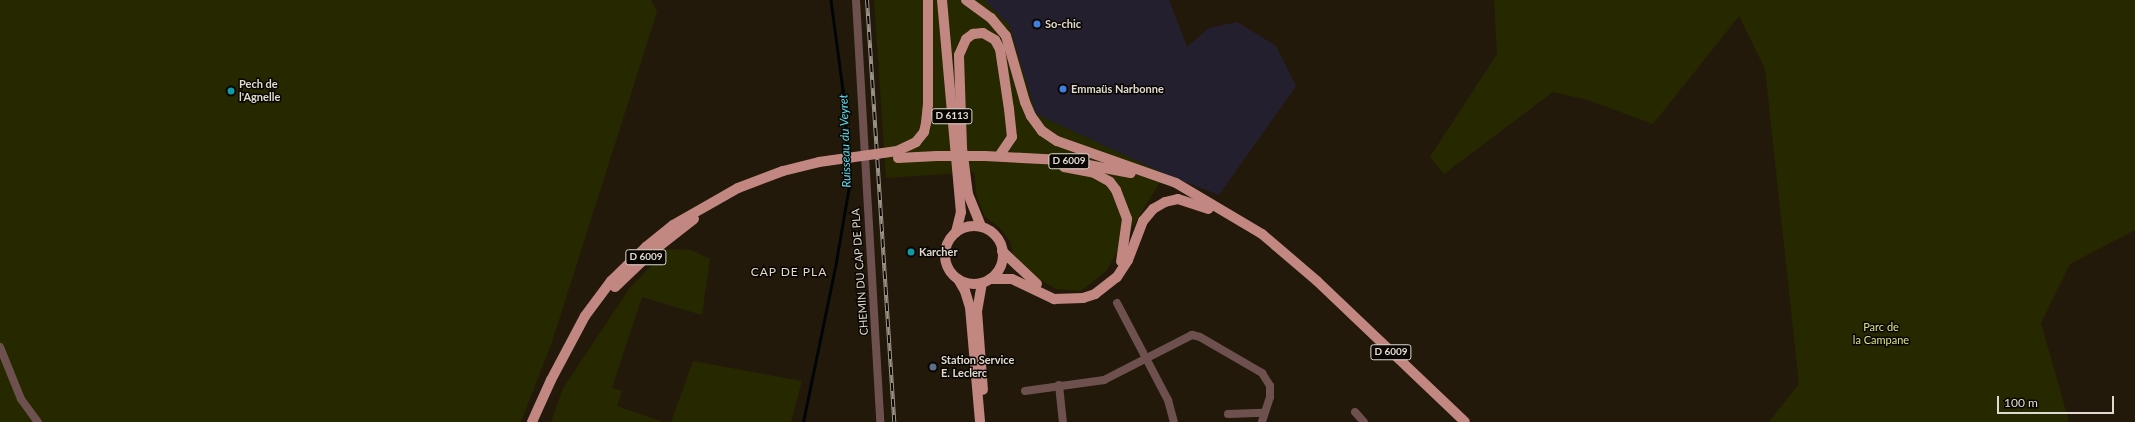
<!DOCTYPE html>
<html>
<head>
<meta charset="utf-8">
<style>
  body { margin:0 }
  #map { position:relative; width:2135px; height:422px; overflow:hidden; background:#23190b; font-family:Lato,sans-serif }
  div>[style] { position:absolute }
  [style*='--x'] { left:calc(var(--x)*1px); top:calc(var(--y)*1px); width:calc(var(--w)*1px); rotate:calc(var(--a)*1deg) }
  .industrial>* { inset:0; background:#241f2f }
  .green>* { inset:0; background:#262800 }
  .stream>* { height:2.5px; margin:-1.25px; padding:0 1.25px; transform-origin:1.25px; border-radius:1.25px; background:#000608 }
  .minor>* { height:8px; margin:-4px; padding:0 4px; transform-origin:4px; border-radius:4px; background:#6e514e }
  .major>* { height:10px; margin:-5px; padding:0 5px; transform-origin:5px; border-radius:5px; background:#c38781 }
  .major>.ring { margin:-5px; padding:0; box-sizing:content-box; background:none; border:10px solid #c38781; border-radius:50% }
  .rail>* { height:4px; margin-top:-2px; transform-origin:0; background:repeating-linear-gradient(90deg,#090602 0 8px,#9c9489 0 16px); box-sizing:border-box; border-block:1px solid #9c9489 }
  .major-bridge>* { height:10px; margin:-5px; padding:0 5px; transform-origin:5px; border-radius:5px; background:#c38781 }
  .dots>* { width:11px; height:11px; translate:-50% -50%; box-sizing:border-box; border:2px solid #090602; border-radius:50% }
  span { translate:-50% -50%; white-space:nowrap; text-align:center; line-height:1.15; -webkit-text-stroke:3px #090602; paint-order:stroke }
  .shield-label span { padding:1px 3px; background:#090602; border:1px solid; border-radius:3px; -webkit-text-stroke-width:0 }
  .shield-label { font-size:10px; color:#e0d9d0; font-weight:700 }
  .poi-label { font-size:11px; color:#e0d9d0; font-weight:700 }
  .left { translate:0 -50%; text-align:left }
  .street-label { font-size:11px; color:#e0d9d0 }
  .park-label { font-size:11px; color:#dce486 }
  .water-label { font-size:12px; color:#57def3; font-style:italic }
  .neighbourhood-label { font-size:12px; color:#e0d9d0; letter-spacing:1px }
  .scale { position:absolute; left:1997px; top:396px; width:117px; height:18px; box-sizing:border-box; border:2px solid #e0d9d0; border-top:0; padding-left:5px; font-size:12px; line-height:14px; white-space:nowrap; color:#e0d9d0; -webkit-text-stroke:3px #090602; paint-order:stroke }
</style>
</head>
<body>
<div id="map">
  <div class="industrial">
    <div style="clip-path:polygon(984px 0,1169px 0,1187px 47px,1209px 28px,1237px 22px,1276px 46px,1296px 86px,1219px 195px,1165px 174px,1036px 114px,1009px 25px)"></div>
  </div>
  <div class="green">
    <div style="clip-path:polygon(0 0,651px 0,657px 12px,552px 342px,521px 422px,0 422px)"></div>
    <div style="clip-path:polygon(874px 0,984px 0,1009px 25px,1036px 114px,1165px 174px,1106px 271px,1081px 291px,1056px 289px,1031px 274px,1014px 261px,1010px 241px,999px 227px,985px 217px,977px 198px,974px 172px,886px 178px)"></div>
    <div style="clip-path:polygon(1494px 0,2135px 0,2135px 230px,2070px 264px,2041px 323px,2069px 422px,1769px 422px,1799px 384px,1765px 69px,1739px 16px,1653px 124px,1588px 100px,1553px 92px,1444px 174px,1430px 157px,1497px 54px)"></div>
    <div style="clip-path:polygon(667px 249px,691px 250px,710px 259px,702px 315px,642px 297px,612px 388px,622px 391px,617px 406px,663px 422px,551px 422px,563px 388px,629px 289px)"></div>
    <div style="clip-path:polygon(693px 361px,802px 381px,791px 422px,671px 422px)"></div>
  </div>
  <div class="stream">
    <div style="--x:831;--y:0;--w:91;--a:82.4"></div>
    <div style="--x:843;--y:90;--w:64;--a:85.5"></div>
    <div style="--x:803;--y:422;--w:163;--a:-78.3"></div>
    <div style="--x:836;--y:262;--w:77;--a:-80.3"></div>
    <div style="--x:849;--y:186;--w:27;--a:-92"></div>
  </div>
  <div class="minor">
    <div style="--x:856;--y:0;--w:423;--a:86.7"></div>
    <div style="--x:1117;--y:303;--w:110;--a:62.3"></div>
    <div style="--x:1168;--y:400;--w:23;--a:75"></div>
    <div style="--x:0;--y:347;--w:56;--a:68"></div>
    <div style="--x:21;--y:399;--w:29;--a:54"></div>
    <div style="--x:1059;--y:385;--w:37;--a:84"></div>
    <div style="--x:1025;--y:391;--w:80;--a:-7.9"></div>
    <div style="--x:1104;--y:380;--w:99;--a:-27.1"></div>
    <div style="--x:1192;--y:335;--w:8;--a:14"></div>
    <div style="--x:1200;--y:337;--w:72;--a:30.1"></div>
    <div style="--x:1262;--y:373;--w:15;--a:58"></div>
    <div style="--x:1270;--y:386;--w:11;--a:90"></div>
    <div style="--x:1270;--y:397;--w:26;--a:108"></div>
    <div style="--x:1355;--y:412;--w:13;--a:48"></div>
    <div style="--x:1228;--y:414;--w:35;--a:-2"></div>
  </div>
  <div class="major">
    <div style="--x:942;--y:0;--w:213;--a:84.9"></div>
    <div style="--x:961;--y:212;--w:21;--a:104"></div>
    <div style="--x:966;--y:0;--w:31;--a:36"></div>
    <div style="--x:991;--y:18;--w:23;--a:50"></div>
    <div style="--x:1006;--y:36;--w:69;--a:73.9"></div>
    <div style="--x:1025;--y:102;--w:15;--a:67"></div>
    <div style="--x:1031;--y:116;--w:19;--a:54"></div>
    <div style="--x:1042;--y:131;--w:18;--a:34"></div>
    <div style="--x:1057;--y:141;--w:126;--a:19.4"></div>
    <div style="--x:1176;--y:183;--w:100;--a:30.7"></div>
    <div style="--x:1262;--y:234;--w:72;--a:40.5"></div>
    <div style="--x:1317;--y:281;--w:204;--a:43.6"></div>
    <div style="--x:962;--y:147;--w:92;--a:-91.9"></div>
    <div style="--x:959;--y:55;--w:17;--a:-66"></div>
    <div style="--x:966;--y:39;--w:9;--a:-36"></div>
    <div style="--x:973;--y:34;--w:10;--a:-6"></div>
    <div style="--x:983;--y:33;--w:14;--a:30"></div>
    <div style="--x:995;--y:40;--w:10;--a:61"></div>
    <div style="--x:1000;--y:49;--w:61;--a:81.5"></div>
    <div style="--x:1009;--y:109;--w:28;--a:84"></div>
    <div style="--x:1012;--y:137;--w:23;--a:124"></div>
    <div style="--x:962;--y:148;--w:46;--a:82.6"></div>
    <div style="--x:968;--y:194;--w:35;--a:68"></div>
    <div style="--x:897;--y:151;--w:21;--a:-25"></div>
    <div style="--x:916;--y:142;--w:13;--a:-51"></div>
    <div style="--x:924;--y:132;--w:9;--a:-77"></div>
    <div style="--x:926;--y:123;--w:18;--a:-84"></div>
    <div style="--x:928;--y:105;--w:105;--a:-90"></div>
    <div style="--x:985;--y:156;--w:77;--a:3"></div>
    <div style="--x:1062;--y:160;--w:70;--a:10.7"></div>
    <div style="--x:898;--y:158;--w:39;--a:-3"></div>
    <div style="--x:1064;--y:167;--w:31;--a:11"></div>
    <div style="--x:1094;--y:173;--w:18;--a:29"></div>
    <div style="--x:1110;--y:182;--w:10;--a:53"></div>
    <div style="--x:1116;--y:190;--w:31;--a:69"></div>
    <div style="--x:1127;--y:219;--w:43;--a:97.9"></div>
    <div class="ring" style="left:945px;top:226px;width:48px;height:48px"></div>
    <div style="--x:1002;--y:251;--w:48;--a:43.3"></div>
    <div style="--x:958;--y:279;--w:14;--a:60"></div>
    <div style="--x:965;--y:291;--w:17;--a:73"></div>
    <div style="--x:970;--y:307;--w:115;--a:85"></div>
    <div style="--x:990;--y:279;--w:22;--a:0"></div>
    <div style="--x:1012;--y:279;--w:47;--a:25.5"></div>
    <div style="--x:1054;--y:299;--w:29;--a:-2"></div>
    <div style="--x:1083;--y:298;--w:13;--a:-18"></div>
    <div style="--x:1095;--y:294;--w:28;--a:-38"></div>
    <div style="--x:1117;--y:277;--w:20;--a:-57"></div>
    <div style="--x:1128;--y:260;--w:42;--a:-69"></div>
    <div style="--x:1143;--y:221;--w:16;--a:-50"></div>
    <div style="--x:1153;--y:209;--w:14;--a:-30"></div>
    <div style="--x:1165;--y:202;--w:13;--a:-13"></div>
    <div style="--x:1178;--y:199;--w:32;--a:18"></div>
    <div style="--x:982;--y:283;--w:28;--a:100"></div>
    <div style="--x:977;--y:311;--w:79;--a:85.7"></div>
    <div style="--x:615;--y:287;--w:52;--a:-43.5"></div>
    <div style="--x:653;--y:251;--w:52;--a:-38"></div>
    <div style="--x:532;--y:422;--w:46;--a:-65.7"></div>
    <div style="--x:551;--y:380;--w:72;--a:-62"></div>
    <div style="--x:585;--y:316;--w:44;--a:-53.4"></div>
    <div style="--x:611;--y:281;--w:49;--a:-44.2"></div>
    <div style="--x:646;--y:247;--w:35;--a:-39"></div>
    <div style="--x:673;--y:225;--w:75;--a:-29.6"></div>
    <div style="--x:738;--y:188;--w:48;--a:-20.7"></div>
    <div style="--x:783;--y:171;--w:37;--a:-14"></div>
  </div>
  <div class="rail">
    <div style="--x:867;--y:0;--w:423;--a:86.3"></div>
  </div>
  <div class="major-bridge">
    <div style="--x:937;--y:156;--w:48;--a:0"></div>
    <div style="--x:819;--y:162;--w:79;--a:-8"></div>
  </div>
  <div class="dots">
    <div style="left:1037px;top:24px;background:#3f7fe0"></div>
    <div style="left:1063px;top:89px;background:#3f7fe0"></div>
    <div style="left:231px;top:91px;background:#0f9aa8"></div>
    <div style="left:911px;top:252px;background:#0f9aa8"></div>
    <div style="left:933px;top:367px;background:#5c6f8a"></div>
  </div>
  <div class="shield-label">
    <span style="left:952px;top:116px">D 6113</span>
    <span style="left:1069px;top:161px">D 6009</span>
    <span style="left:646px;top:257px">D 6009</span>
    <span style="left:1391px;top:352px">D 6009</span>
  </div>
  <div class="poi-label">
    <span class="left" style="left:1045px;top:24px">So-chic</span>
    <span class="left" style="left:239px;top:91px">Pech de<br>l'Agnelle</span>
    <span class="left" style="left:1071px;top:89px">Emmaüs Narbonne</span>
    <span class="left" style="left:919px;top:252px">Karcher</span>
    <span class="left" style="left:941px;top:367px">Station Service<br>E. Leclerc</span>
  </div>
  <div class="street-label">
    <span style="left:860px;top:272px;rotate:-94deg">CHEMIN DU CAP DE PLA</span>
  </div>
  <div class="park-label">
    <span style="left:1881px;top:334px">Parc de<br>la Campane</span>
  </div>
  <div class="water-label">
    <span style="left:845px;top:141px;rotate:-92deg">Ruisseau du Veyret</span>
  </div>
  <div class="neighbourhood-label">
    <span style="left:789px;top:272px">CAP DE PLA</span>
  </div>
  <div class="scale">100 m</div>
</div>
</body>
</html>
